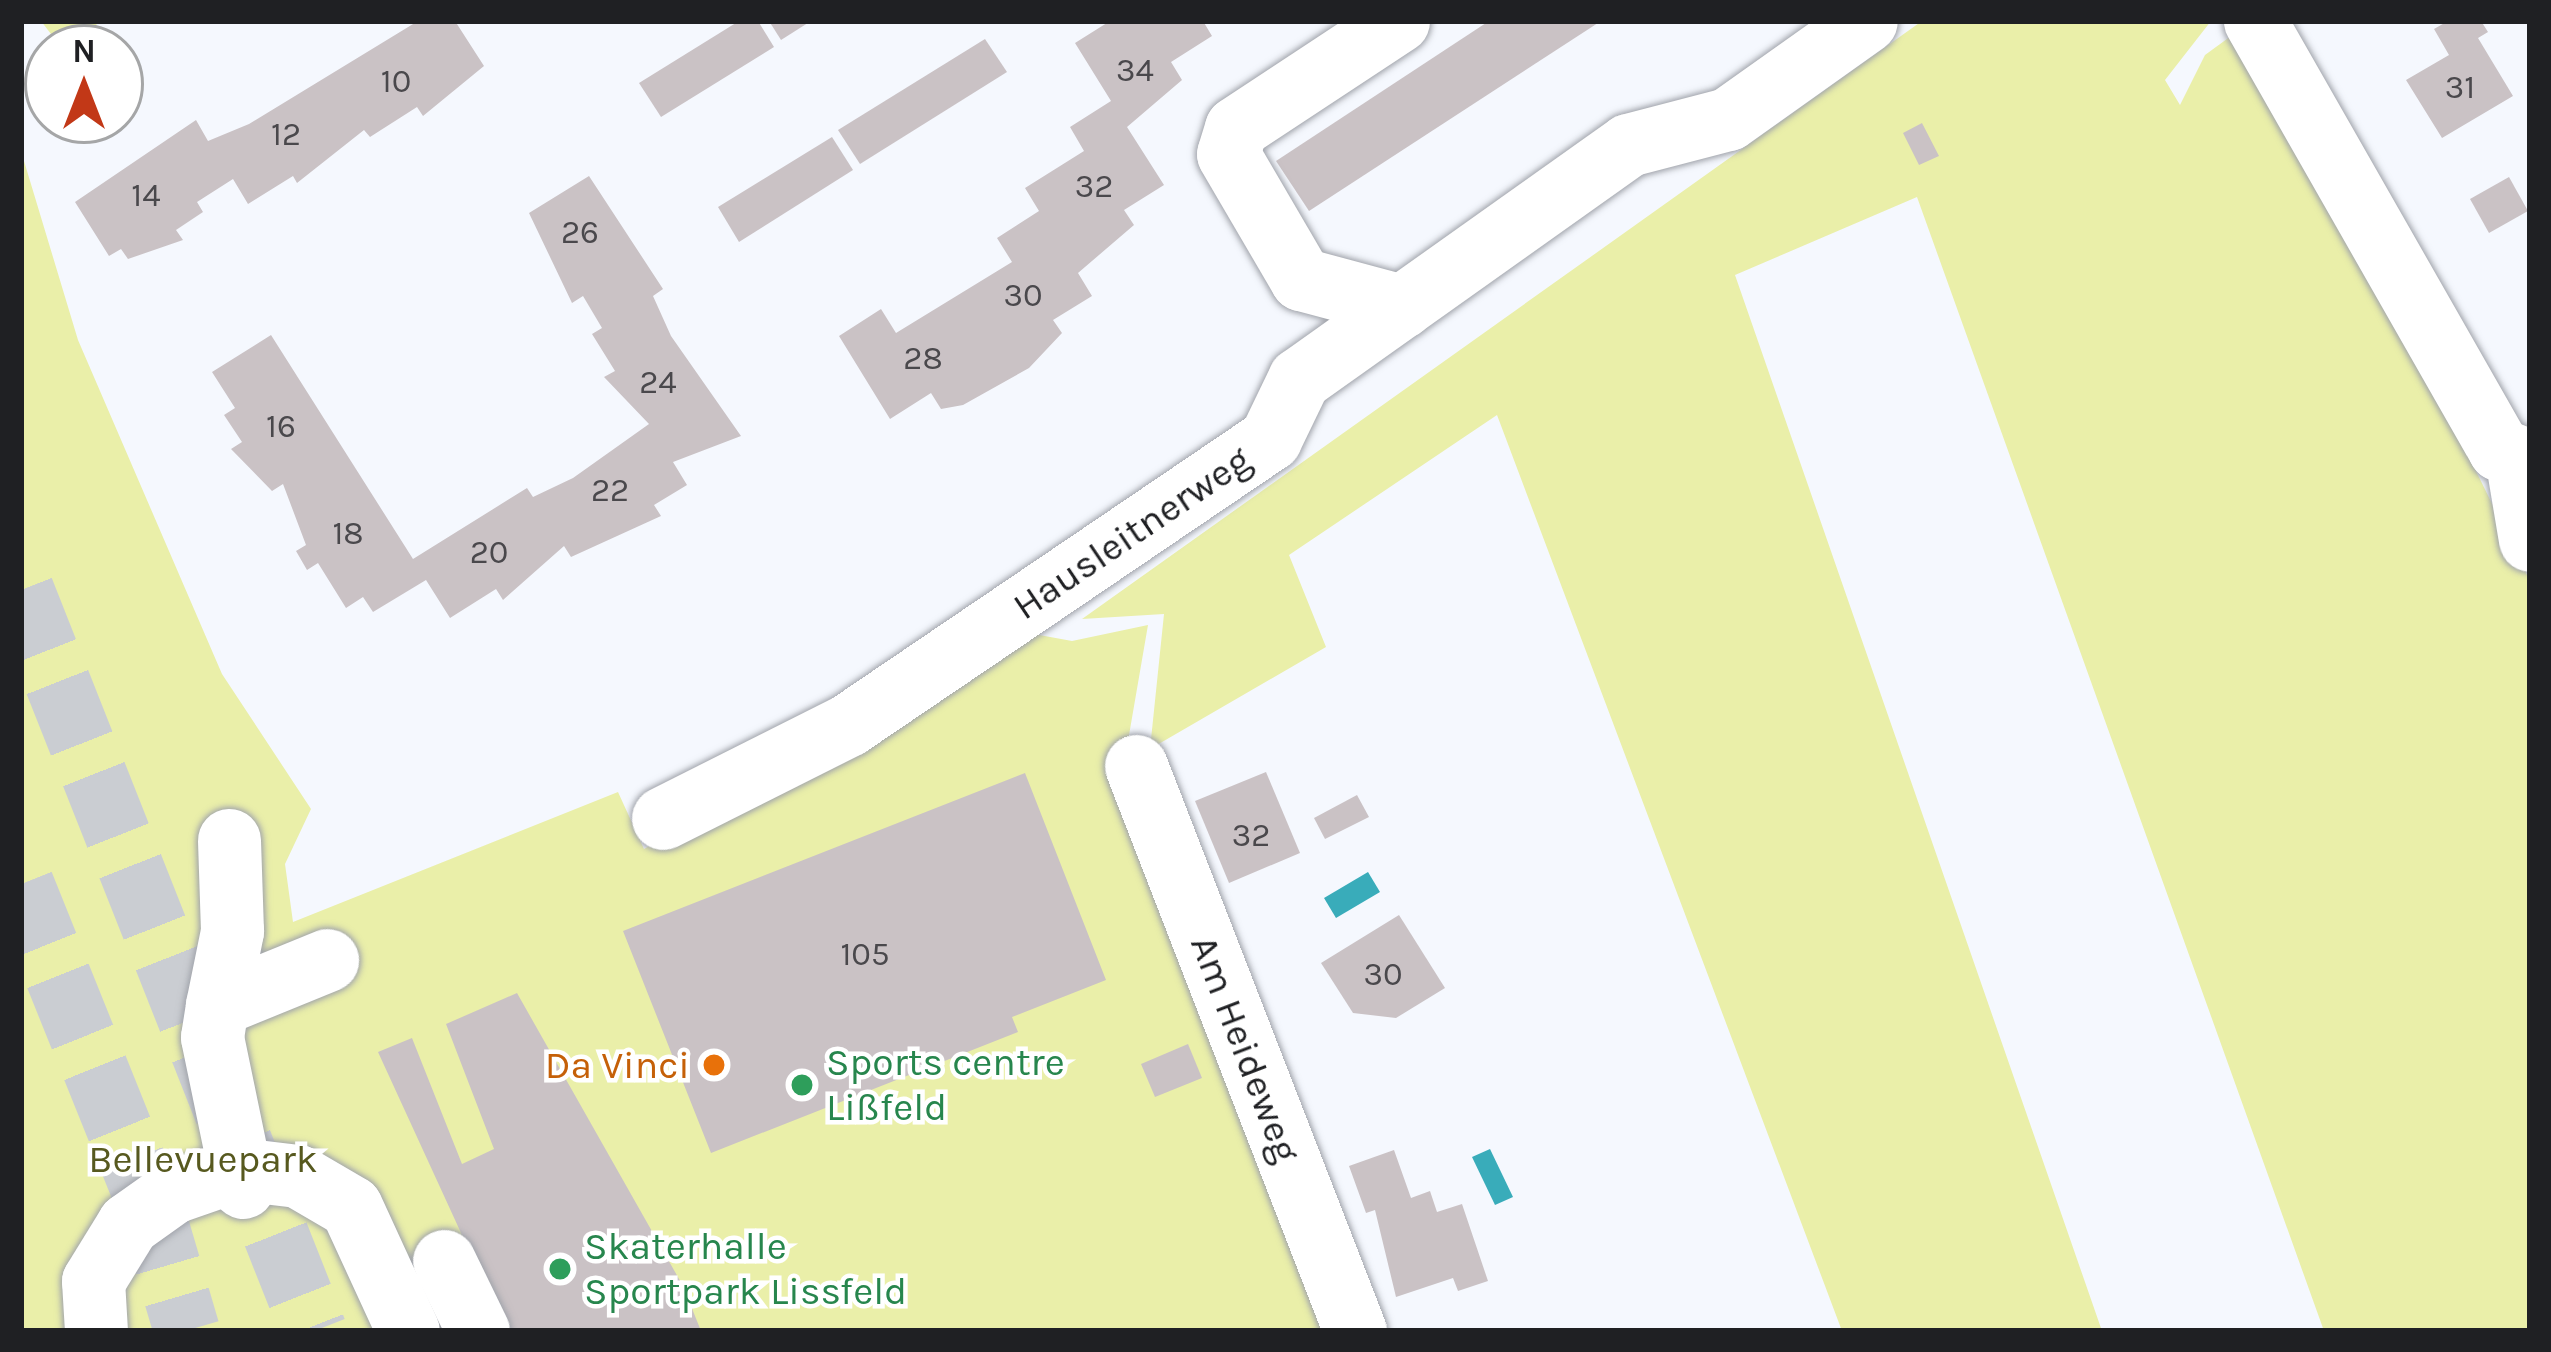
<!DOCTYPE html>
<html>
<head>
<meta charset="utf-8">
<style>
  body { margin:0 }
  #map { position:relative; width:2551px; height:1352px; overflow:hidden; background:#f5f8fe; font-family:Karla,sans-serif }
  div>[style] { position:absolute }
  [style*='--x'] { left:calc(var(--x)*1px); top:calc(var(--y)*1px); width:calc(var(--w)*1px); rotate:calc(var(--a)*1deg) }
  .green>* { inset:0; background:#eaefa9 }
  .water>* { inset:0; background:#39acba }
  .building>* { inset:0; background:#cac2c5 }
  .highway-tunnel>* { height:66px; margin-top:-33px; transform-origin:0; background:repeating-linear-gradient(90deg,#cacdd2 0 66px,transparent 0 99px) }
  .roads { filter:drop-shadow(0 0 3px #a1a4ab) drop-shadow(0 0 3px #a1a4ab) }
  .minor>* { height:63px; margin:-31.5px; padding:0 31.5px; transform-origin:31.5px; border-radius:31.5px; background:#fff }
  .dots>* { width:33px; height:33px; translate:-50% -50%; box-sizing:border-box; border:6px solid #fff; border-radius:50% }
  span { translate:-50% -50%; white-space:nowrap; text-align:center; line-height:1.15; -webkit-text-stroke:9px #fff; paint-order:stroke }
  .number-label { font-size:33px; color:#4a484c }
  .number-label span { -webkit-text-stroke-width:0 }
  .street-label { font-size:39px; color:#1f2023 }
  .leisure-label { font-size:39px; color:#27864d }
  .left { translate:0 -50%; text-align:left }
  .food-label { font-size:39px; color:#c56008 }
  .right { translate:-100% -50%; text-align:right }
  .park-label { font-size:39px; color:#57591f }
  .frame { position:absolute; inset:0; border:24px solid #1f2023; pointer-events:none }
  .north { position:absolute; left:24px; top:24px; width:120px; height:120px; box-sizing:border-box; background:#fff; border:3px solid #a5a6a7; border-radius:50%; rotate:0deg; font-size:33px; font-weight:700; line-height:48px; text-align:center; color:#1f2023 }
  .north::after { content:''; display:block; margin:auto; width:42px; height:54px; background:#c23817; clip-path:polygon(50% 0,100% 100%,50% 72%,0 100%) }
</style>
</head>
<body>
<div id="map">
  <div class="green">
    <div style="clip-path:polygon(41px 21px,102px 21px,61px 47px)"></div>
    <div style="clip-path:polygon(1922px 21px,2211px 21px,2165px 80px,2180px 105px,2205px 55px,2242px 28px,2364px 243px,2530px 581px,2530px 1331px,2324px 1331px,1917px 197px,1735px 275px,2102px 1331px,1842px 1331px,1497px 415px,1289px 555px,1326px 647px,1150px 749px,1164px 614px,1082px 619px)"></div>
    <div style="clip-path:polygon(21px 151px,78px 340px,222px 674px,311px 809px,285px 864px,293px 922px,618px 792px,644px 849px,1023px 632px,1072px 641px,1148px 625px,1123px 770px,1340px 1331px,21px 1331px)"></div>
  </div>
  <div class="water">
    <div style="clip-path:polygon(1368px 872px,1380px 892px,1336px 918px,1324px 898px)"></div>
    <div style="clip-path:polygon(1490px 1149px,1513px 1197px,1495px 1205px,1472px 1157px)"></div>
  </div>
  <div class="building">
    <div style="clip-path:polygon(418px 21px,455px 21px,484px 66px,423px 116px,417px 107px,370px 137px,364px 130px,297px 183px,293px 176px,248px 204px,233px 179px,197px 202px,203px 212px,176px 230px,183px 240px,128px 259px,121px 249px,109px 256px,75px 202px,196px 120px,208px 141px,249px 124px)"></div>
    <div style="clip-path:polygon(739px 21px,758px 21px,774px 47px,661px 117px,639px 83px)"></div>
    <div style="clip-path:polygon(769px 21px,811px 21px,781px 40px)"></div>
    <div style="clip-path:polygon(1110px 21px,1203px 21px,1212px 36px,1171px 62px,1182px 80px,1127px 127px,1164px 185px,1124px 210px,1134px 225px,1078px 273px,1092px 296px,1053px 320px,1062px 333px,1029px 368px,963px 405px,941px 409px,931px 393px,890px 419px,839px 336px,881px 309px,896px 333px,1012px 262px,997px 238px,1039px 211px,1025px 188px,1084px 151px,1070px 127px,1111px 101px,1075px 43px)"></div>
    <div style="clip-path:polygon(1489px 21px,1601px 21px,1309px 211px,1276px 161px)"></div>
    <div style="clip-path:polygon(2448px 21px,2481px 21px,2488px 32px,2478px 38px,2513px 96px,2442px 138px,2406px 80px,2449px 55px,2434px 29px)"></div>
    <div style="clip-path:polygon(985px 39px,1007px 72px,860px 164px,838px 130px)"></div>
    <div style="clip-path:polygon(1922px 123px,1939px 156px,1919px 165px,1903px 133px)"></div>
    <div style="clip-path:polygon(832px 137px,853px 170px,739px 242px,718px 207px)"></div>
    <div style="clip-path:polygon(589px 176px,663px 289px,653px 296px,671px 336px,741px 436px,673px 462px,687px 485px,654px 505px,661px 516px,571px 557px,564px 546px,503px 600px,496px 589px,450px 618px,426px 580px,373px 612px,363px 597px,346px 608px,318px 563px,307px 570px,296px 551px,306px 545px,283px 484px,272px 491px,231px 449px,242px 442px,224px 415px,235px 408px,212px 372px,271px 335px,413px 559px,527px 488px,533px 497px,573px 478px,649px 424px,604px 377px,615px 371px,592px 334px,602px 328px,583px 296px,572px 303px,529px 213px)"></div>
    <div style="clip-path:polygon(2509px 177px,2528px 211px,2489px 233px,2470px 199px)"></div>
    <div style="clip-path:polygon(1266px 772px,1300px 853px,1229px 883px,1195px 801px)"></div>
    <div style="clip-path:polygon(1025px 773px,1106px 980px,1012px 1017px,1018px 1032px,711px 1153px,623px 931px)"></div>
    <div style="clip-path:polygon(1357px 795px,1369px 817px,1325px 839px,1314px 818px)"></div>
    <div style="clip-path:polygon(1399px 915px,1445px 988px,1396px 1018px,1353px 1013px,1321px 963px)"></div>
    <div style="clip-path:polygon(517px 993px,683px 1286px,701px 1331px,506px 1331px,378px 1052px,412px 1038px,462px 1164px,494px 1149px,446px 1024px)"></div>
    <div style="clip-path:polygon(1188px 1044px,1202px 1078px,1155px 1097px,1141px 1064px)"></div>
    <div style="clip-path:polygon(1394px 1150px,1411px 1198px,1430px 1191px,1437px 1212px,1462px 1204px,1488px 1281px,1458px 1291px,1453px 1278px,1396px 1297px,1375px 1210px,1366px 1213px,1349px 1166px)"></div>
  </div>
  <div class="highway-tunnel">
    <div style="--x:21;--y:590;--w:797;--a:68.43"></div>
    <div style="--x:21;--y:884;--w:343;--a:68.1"></div>
    <div style="--x:149;--y:1202;--w:134;--a:73.6"></div>
  </div>
  <div class="roads">
    <div class="minor">
      <div style="--x:1398;--y:21;--w:194;--a:146.6"></div>
      <div style="--x:1236;--y:128;--w:27;--a:107"></div>
      <div style="--x:1228;--y:154;--w:145;--a:59.7"></div>
      <div style="--x:1301;--y:279;--w:105;--a:15"></div>
      <div style="--x:2255;--y:21;--w:493;--a:60.3"></div>
      <div style="--x:2499;--y:449;--w:18;--a:22"></div>
      <div style="--x:2516;--y:456;--w:85;--a:80.5"></div>
      <div style="--x:1136;--y:766;--w:606;--a:68.81"></div>
      <div style="--x:663;--y:818;--w:207;--a:-26.7"></div>
      <div style="--x:848;--y:725;--w:510;--a:-34.13"></div>
      <div style="--x:1270;--y:439;--w:67;--a:-64.2"></div>
      <div style="--x:1299;--y:379;--w:404;--a:-35.4"></div>
      <div style="--x:1628;--y:145;--w:103;--a:-14.6"></div>
      <div style="--x:1728;--y:119;--w:169;--a:-35.4"></div>
      <div style="--x:217;--y:1005;--w:76;--a:-78.5"></div>
      <div style="--x:232;--y:931;--w:91;--a:-91.9"></div>
      <div style="--x:243;--y:1187;--w:153;--a:-101.7"></div>
      <div style="--x:212;--y:1037;--w:32;--a:-81"></div>
      <div style="--x:217;--y:1005;--w:119;--a:-22.2"></div>
      <div style="--x:444;--y:1261;--w:78;--a:64.1"></div>
      <div style="--x:96;--y:1331;--w:50;--a:-93.4"></div>
      <div style="--x:93;--y:1281;--w:67;--a:-58.4"></div>
      <div style="--x:128;--y:1224;--w:55;--a:-35.4"></div>
      <div style="--x:173;--y:1192;--w:70;--a:-19.2"></div>
      <div style="--x:239;--y:1169;--w:59;--a:6.8"></div>
      <div style="--x:298;--y:1176;--w:61;--a:30.3"></div>
      <div style="--x:351;--y:1207;--w:136;--a:65.3"></div>
    </div>
  </div>
  <div class="dots">
    <div style="left:714px;top:1065px;background:#e8710a"></div>
    <div style="left:802px;top:1085px;background:#2e9e5b"></div>
    <div style="left:560px;top:1269px;background:#2e9e5b"></div>
  </div>
  <div class="number-label">
    <span style="left:1135px;top:71px">34</span>
    <span style="left:396px;top:82px">10</span>
    <span style="left:2460px;top:88px">31</span>
    <span style="left:286px;top:135px">12</span>
    <span style="left:1094px;top:187px">32</span>
    <span style="left:146px;top:196px">14</span>
    <span style="left:580px;top:233px">26</span>
    <span style="left:1023px;top:296px">30</span>
    <span style="left:923px;top:359px">28</span>
    <span style="left:658px;top:383px">24</span>
    <span style="left:281px;top:427px">16</span>
    <span style="left:610px;top:491px">22</span>
    <span style="left:348px;top:534px">18</span>
    <span style="left:489px;top:553px">20</span>
    <span style="left:1251px;top:836px">32</span>
    <span style="left:865px;top:955px">105</span>
    <span style="left:1383px;top:975px">30</span>
  </div>
  <div class="street-label">
    <span style="left:1132px;top:533px;rotate:-34deg">Hausleitnerweg</span>
    <span style="left:1245px;top:1049px;rotate:69deg">Am Heideweg</span>
  </div>
  <div class="leisure-label">
    <span class="left" style="left:826px;top:1085px">Sports centre<br>Lißfeld</span>
    <span class="left" style="left:584px;top:1269px">Skaterhalle<br>Sportpark Lissfeld</span>
  </div>
  <div class="food-label">
    <span class="right" style="left:690px;top:1065px">Da Vinci</span>
  </div>
  <div class="park-label">
    <span style="left:203px;top:1159px">Bellevuepark</span>
  </div>
  <div class="frame"></div>
  <div class="north">N</div>
</div>
</body>
</html>
